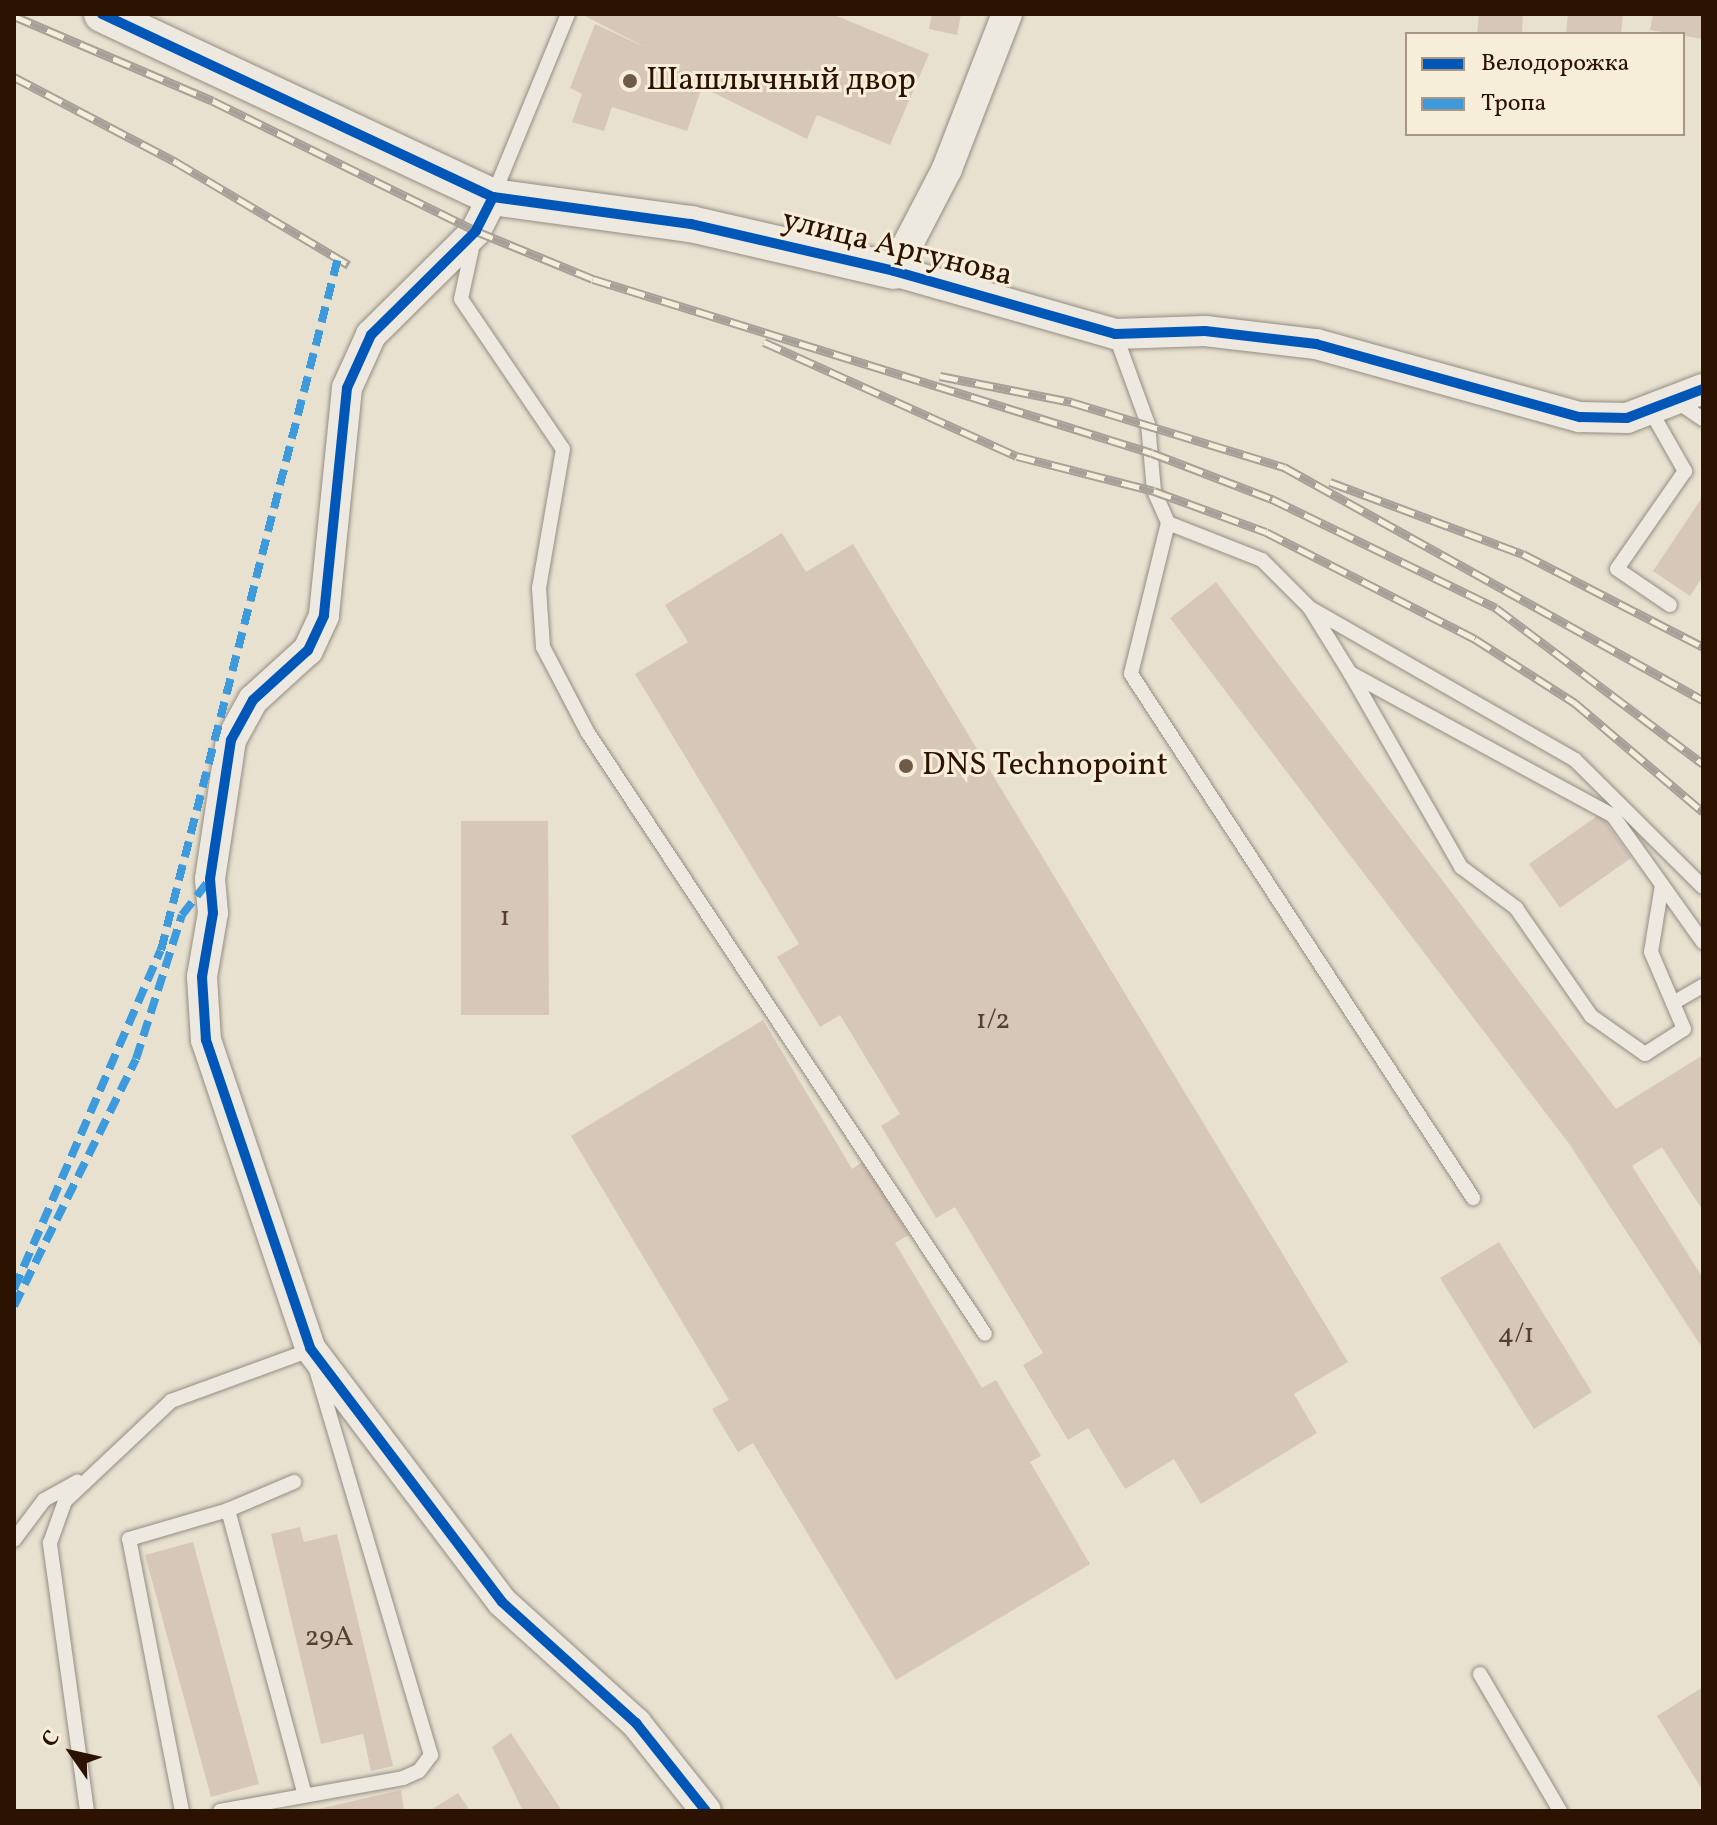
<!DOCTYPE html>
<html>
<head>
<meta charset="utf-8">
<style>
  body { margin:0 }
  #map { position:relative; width:1717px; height:1825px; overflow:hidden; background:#e8e1d0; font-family:Vollkorn,serif }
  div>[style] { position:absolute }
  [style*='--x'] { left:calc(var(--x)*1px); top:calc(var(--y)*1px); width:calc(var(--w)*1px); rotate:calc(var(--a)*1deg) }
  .building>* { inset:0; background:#d6c7b9 }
  .roads { filter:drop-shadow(0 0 2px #948d81) drop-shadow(0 0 2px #948d81) }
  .service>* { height:14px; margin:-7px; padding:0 7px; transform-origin:7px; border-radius:7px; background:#ede9e0 }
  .minor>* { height:30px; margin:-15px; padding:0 15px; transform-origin:15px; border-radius:15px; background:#ede9e0 }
  .tertiary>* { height:36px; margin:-18px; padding:0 18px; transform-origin:18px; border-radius:18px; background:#ede9e0 }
  .rail>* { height:9px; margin-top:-4.5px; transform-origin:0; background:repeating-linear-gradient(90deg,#f7eeda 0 18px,#a7a098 0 36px); box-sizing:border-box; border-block:2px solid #a7a098 }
  .quiet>* { height:8px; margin-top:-4px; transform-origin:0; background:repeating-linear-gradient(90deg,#3d9adc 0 16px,transparent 0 24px) }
  .cycleway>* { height:10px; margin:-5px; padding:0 5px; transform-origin:5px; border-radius:5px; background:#0057b8 }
  .dots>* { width:22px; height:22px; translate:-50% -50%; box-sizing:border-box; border:4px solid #f7eeda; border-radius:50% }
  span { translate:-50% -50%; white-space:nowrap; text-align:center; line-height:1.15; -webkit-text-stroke:6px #f7eeda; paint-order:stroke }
  .number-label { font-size:28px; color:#563f2e }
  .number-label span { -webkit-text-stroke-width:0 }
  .poi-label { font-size:32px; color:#2c1200 }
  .left { translate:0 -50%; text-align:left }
  .street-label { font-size:32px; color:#2c1200 }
  .frame { position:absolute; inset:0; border:16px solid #2c1200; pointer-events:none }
  .legend { position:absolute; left:1405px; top:32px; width:280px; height:104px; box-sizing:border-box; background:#f7eeda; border:2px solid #a69683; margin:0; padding:10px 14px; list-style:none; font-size:24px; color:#2c1200 }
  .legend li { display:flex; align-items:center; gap:16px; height:40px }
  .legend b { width:40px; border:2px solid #a69683 }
  .north { position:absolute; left:32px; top:1713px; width:80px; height:80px; -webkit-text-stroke:6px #f7eeda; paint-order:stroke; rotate:304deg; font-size:22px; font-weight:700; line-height:32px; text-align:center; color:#2c1200 }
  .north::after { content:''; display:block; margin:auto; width:28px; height:36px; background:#2c1200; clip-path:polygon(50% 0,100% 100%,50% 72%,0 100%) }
</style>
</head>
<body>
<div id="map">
  <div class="building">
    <div style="clip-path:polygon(581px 14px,832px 14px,929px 54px,890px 145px,817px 115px,807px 139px,702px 87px,687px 131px,612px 107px,604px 131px,572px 122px,582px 94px,570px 88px,595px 24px,647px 48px)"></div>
    <div style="clip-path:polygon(932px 14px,961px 14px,957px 35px,929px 29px)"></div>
    <div style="clip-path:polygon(1479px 14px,1523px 14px,1522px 34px,1477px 34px)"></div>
    <div style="clip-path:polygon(1568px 14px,1623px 14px,1621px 34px,1566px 34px)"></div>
    <div style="clip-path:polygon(1653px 14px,1703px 14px,1703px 39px,1650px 30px)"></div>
    <div style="clip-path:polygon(1701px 499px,1703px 576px,1690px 596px,1653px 571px)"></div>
    <div style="clip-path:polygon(782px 533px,806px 572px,853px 544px,1348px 1362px,1294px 1394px,1317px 1433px,1201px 1504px,1174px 1459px,1125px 1489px,1088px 1428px,1068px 1440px,1023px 1365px,1043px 1353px,955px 1207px,936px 1218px,881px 1126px,900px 1114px,840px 1015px,820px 1027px,777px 957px,799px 944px,635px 674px,688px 642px,665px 605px)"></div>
    <div style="clip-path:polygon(1216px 582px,1616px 1109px,1703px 1055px,1703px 1211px,1662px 1147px,1632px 1166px,1703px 1278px,1703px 1349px,1570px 1145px,1170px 618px)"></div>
    <div style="clip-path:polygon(1600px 814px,1631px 858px,1560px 908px,1529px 864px)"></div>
    <div style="clip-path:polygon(461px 821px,548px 821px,549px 1015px,461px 1015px)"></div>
    <div style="clip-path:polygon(763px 1020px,852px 1169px,864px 1161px,909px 1235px,895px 1243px,982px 1388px,996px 1380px,1041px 1456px,1030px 1462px,1090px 1564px,896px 1680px,753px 1443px,738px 1452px,712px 1409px,729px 1400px,571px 1136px)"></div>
    <div style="clip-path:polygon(1499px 1242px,1592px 1392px,1534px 1429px,1440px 1278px)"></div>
    <div style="clip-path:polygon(300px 1527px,304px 1542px,337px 1534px,393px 1766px,371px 1771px,363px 1734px,321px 1744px,271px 1534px)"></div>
    <div style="clip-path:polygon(193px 1542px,259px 1784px,211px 1797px,145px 1555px)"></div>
    <div style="clip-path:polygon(1703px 1687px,1703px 1791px,1657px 1716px)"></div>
    <div style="clip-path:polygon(511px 1733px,562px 1811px,523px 1811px,492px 1747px)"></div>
    <div style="clip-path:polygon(401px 1790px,404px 1811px,314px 1811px,314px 1810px)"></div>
    <div style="clip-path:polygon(458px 1793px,470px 1811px,429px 1811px)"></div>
  </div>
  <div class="roads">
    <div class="service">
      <div style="--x:493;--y:196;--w:197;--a:-67.6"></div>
      <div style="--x:474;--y:239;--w:61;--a:102.2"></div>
      <div style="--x:461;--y:299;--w:181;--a:55.8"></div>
      <div style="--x:563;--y:449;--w:141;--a:99.8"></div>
      <div style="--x:539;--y:588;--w:59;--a:86.1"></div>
      <div style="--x:543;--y:647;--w:97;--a:62.4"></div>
      <div style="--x:588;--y:733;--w:720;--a:56.55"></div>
      <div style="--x:1115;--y:334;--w:96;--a:69.9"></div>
      <div style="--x:1148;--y:424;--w:67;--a:84.9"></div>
      <div style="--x:1154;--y:491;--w:35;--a:66"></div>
      <div style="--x:1168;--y:523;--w:101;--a:21.5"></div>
      <div style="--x:1262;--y:560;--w:68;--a:45"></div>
      <div style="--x:1310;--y:608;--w:305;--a:29.8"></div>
      <div style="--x:1575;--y:760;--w:180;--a:44.8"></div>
      <div style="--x:1676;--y:401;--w:32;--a:34"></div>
      <div style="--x:1649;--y:408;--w:73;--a:60.3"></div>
      <div style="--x:1685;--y:471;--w:119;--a:124.8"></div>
      <div style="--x:1617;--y:569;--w:64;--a:34.2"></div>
      <div style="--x:1168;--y:523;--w:155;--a:103.8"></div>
      <div style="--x:1131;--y:674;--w:626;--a:56.87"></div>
      <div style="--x:1311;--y:610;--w:74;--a:58.2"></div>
      <div style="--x:1350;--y:673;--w:299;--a:28.5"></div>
      <div style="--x:1613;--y:816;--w:155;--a:54.5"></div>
      <div style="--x:1350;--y:673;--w:224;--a:60.2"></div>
      <div style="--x:1461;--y:867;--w:69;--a:36.7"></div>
      <div style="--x:1516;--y:908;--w:131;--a:55.2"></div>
      <div style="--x:1591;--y:1016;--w:66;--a:35.1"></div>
      <div style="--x:1645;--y:1054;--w:46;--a:-32.7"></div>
      <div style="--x:1684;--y:1029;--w:84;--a:-113.2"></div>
      <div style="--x:1651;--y:952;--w:68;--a:-80.7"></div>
      <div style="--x:1673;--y:1003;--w:34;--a:-30"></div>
      <div style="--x:228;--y:1510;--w:72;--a:-23"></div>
      <div style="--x:14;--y:1540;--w:50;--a:-53.1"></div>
      <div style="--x:44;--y:1500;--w:38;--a:-29"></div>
      <div style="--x:1480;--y:1674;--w:159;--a:59.7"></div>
      <div style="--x:87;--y:1811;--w:271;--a:-97.9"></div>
      <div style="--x:50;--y:1543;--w:45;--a:-70.3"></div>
      <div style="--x:65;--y:1501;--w:146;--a:-43.3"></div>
      <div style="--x:171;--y:1401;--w:148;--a:-20.1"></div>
      <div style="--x:182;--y:1811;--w:277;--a:-101"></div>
      <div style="--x:129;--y:1539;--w:103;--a:-16.3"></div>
      <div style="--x:228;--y:1510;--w:295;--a:74.9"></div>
      <div style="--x:220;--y:1811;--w:186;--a:-10.2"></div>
      <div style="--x:403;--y:1778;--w:17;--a:-24"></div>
      <div style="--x:419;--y:1771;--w:20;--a:-53"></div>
      <div style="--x:431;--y:1755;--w:402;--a:-106.6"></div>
    </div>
    <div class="minor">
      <div style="--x:1007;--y:14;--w:166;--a:111.2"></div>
      <div style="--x:947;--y:169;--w:115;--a:117.5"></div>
      <div style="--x:894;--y:271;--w:230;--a:15.9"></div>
      <div style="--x:1115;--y:334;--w:90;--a:-1.9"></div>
      <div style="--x:1205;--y:331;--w:112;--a:6.7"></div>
      <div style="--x:1316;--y:344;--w:274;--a:15.5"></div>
      <div style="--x:1580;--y:417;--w:47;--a:1.2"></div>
      <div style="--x:1627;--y:418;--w:81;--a:-20.9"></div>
      <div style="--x:493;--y:197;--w:38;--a:117"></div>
      <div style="--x:476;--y:231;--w:148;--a:135.3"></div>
      <div style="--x:371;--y:335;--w:58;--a:114.4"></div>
      <div style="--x:347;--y:388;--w:229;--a:95.8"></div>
      <div style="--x:324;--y:616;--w:38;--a:115"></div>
      <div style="--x:308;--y:650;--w:74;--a:137.7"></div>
      <div style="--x:253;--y:700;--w:46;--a:118.8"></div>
      <div style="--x:231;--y:740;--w:141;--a:98.6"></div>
      <div style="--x:210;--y:879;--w:34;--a:85"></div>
      <div style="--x:213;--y:913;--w:65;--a:99.8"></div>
      <div style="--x:202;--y:977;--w:63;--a:86.4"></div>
      <div style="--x:206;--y:1040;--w:325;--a:71.3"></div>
      <div style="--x:310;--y:1348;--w:318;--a:52.9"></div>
      <div style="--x:502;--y:1602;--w:181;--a:42.1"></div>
      <div style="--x:636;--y:1723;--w:112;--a:51.5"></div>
    </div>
    <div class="tertiary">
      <div style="--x:102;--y:14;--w:432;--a:25.1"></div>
      <div style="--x:493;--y:197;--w:200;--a:7.8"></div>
      <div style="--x:691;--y:224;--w:208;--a:13"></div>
    </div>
  </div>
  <div class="rail">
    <div style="--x:14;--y:16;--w:216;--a:23.1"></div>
    <div style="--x:213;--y:101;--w:293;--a:26.3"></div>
    <div style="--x:476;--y:231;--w:126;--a:22.3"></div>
    <div style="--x:593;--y:279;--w:585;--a:17.29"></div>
    <div style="--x:1152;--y:453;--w:129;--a:21"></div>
    <div style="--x:1272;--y:499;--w:249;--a:25.9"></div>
    <div style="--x:1496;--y:608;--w:259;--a:37"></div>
    <div style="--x:14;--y:77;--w:183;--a:27.7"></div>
    <div style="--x:176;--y:162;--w:201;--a:30.8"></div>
    <div style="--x:764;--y:342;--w:277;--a:24.3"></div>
    <div style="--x:1017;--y:456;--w:141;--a:14.3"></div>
    <div style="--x:1154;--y:491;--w:119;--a:20.1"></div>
    <div style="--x:1266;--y:532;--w:235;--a:27.1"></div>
    <div style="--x:1475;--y:639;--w:119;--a:32.6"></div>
    <div style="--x:1575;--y:703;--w:168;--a:40.4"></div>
    <div style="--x:940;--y:376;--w:134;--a:11.2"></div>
    <div style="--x:1071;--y:402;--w:223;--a:17"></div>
    <div style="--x:1284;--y:467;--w:479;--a:29.1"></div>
    <div style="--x:1330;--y:482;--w:206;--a:20.5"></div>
    <div style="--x:1523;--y:554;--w:203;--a:27.3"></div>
  </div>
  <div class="quiet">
    <div style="--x:14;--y:1289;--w:369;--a:-66.6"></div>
    <div style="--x:161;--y:950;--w:714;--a:-75.65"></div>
    <div style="--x:14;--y:1306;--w:275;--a:-63.7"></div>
    <div style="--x:136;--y:1059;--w:151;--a:-72.3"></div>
    <div style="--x:182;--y:915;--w:46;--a:-52.1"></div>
  </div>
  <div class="cycleway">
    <div style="--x:102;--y:14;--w:432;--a:25.1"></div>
    <div style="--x:493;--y:197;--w:200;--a:7.8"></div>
    <div style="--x:691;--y:224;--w:208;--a:13"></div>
    <div style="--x:894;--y:271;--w:230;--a:15.9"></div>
    <div style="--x:1115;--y:334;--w:90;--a:-1.9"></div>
    <div style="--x:1205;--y:331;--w:112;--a:6.7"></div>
    <div style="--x:1316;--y:344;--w:274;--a:15.5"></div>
    <div style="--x:1580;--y:417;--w:47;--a:1.2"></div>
    <div style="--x:1627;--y:418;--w:81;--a:-20.9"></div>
    <div style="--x:493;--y:197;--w:38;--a:117"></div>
    <div style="--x:476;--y:231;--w:148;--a:135.3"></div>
    <div style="--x:371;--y:335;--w:58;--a:114.4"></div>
    <div style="--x:347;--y:388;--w:229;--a:95.8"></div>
    <div style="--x:324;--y:616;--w:38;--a:115"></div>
    <div style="--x:308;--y:650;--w:74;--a:137.7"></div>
    <div style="--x:253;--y:700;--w:46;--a:118.8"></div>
    <div style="--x:231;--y:740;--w:141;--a:98.6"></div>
    <div style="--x:210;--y:879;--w:34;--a:85"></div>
    <div style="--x:213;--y:913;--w:65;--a:99.8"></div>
    <div style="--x:202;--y:977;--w:63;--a:86.4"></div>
    <div style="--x:206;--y:1040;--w:325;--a:71.3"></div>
    <div style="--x:310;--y:1348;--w:318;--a:52.9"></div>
    <div style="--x:502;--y:1602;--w:181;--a:42.1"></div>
    <div style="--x:636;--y:1723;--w:112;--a:51.5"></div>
  </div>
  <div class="dots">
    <div style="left:630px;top:81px;background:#6e5a49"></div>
    <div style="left:906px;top:766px;background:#6e5a49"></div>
  </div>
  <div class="number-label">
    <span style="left:505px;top:918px">1</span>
    <span style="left:993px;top:1021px">1/2</span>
    <span style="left:1516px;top:1335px">4/1</span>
    <span style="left:329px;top:1638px">29А</span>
  </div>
  <div class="poi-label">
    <span class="left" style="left:646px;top:81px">Шашлычный двор</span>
    <span class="left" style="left:922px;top:766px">DNS Technopoint</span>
  </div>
  <div class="street-label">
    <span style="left:897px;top:249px;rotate:14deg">улица Аргунова</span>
  </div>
  <div class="frame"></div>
  <ul class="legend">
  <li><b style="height:10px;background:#0057b8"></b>Велодорожка</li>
  <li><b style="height:10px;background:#3d9adc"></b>Тропа</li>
  </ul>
  <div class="north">С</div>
</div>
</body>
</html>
